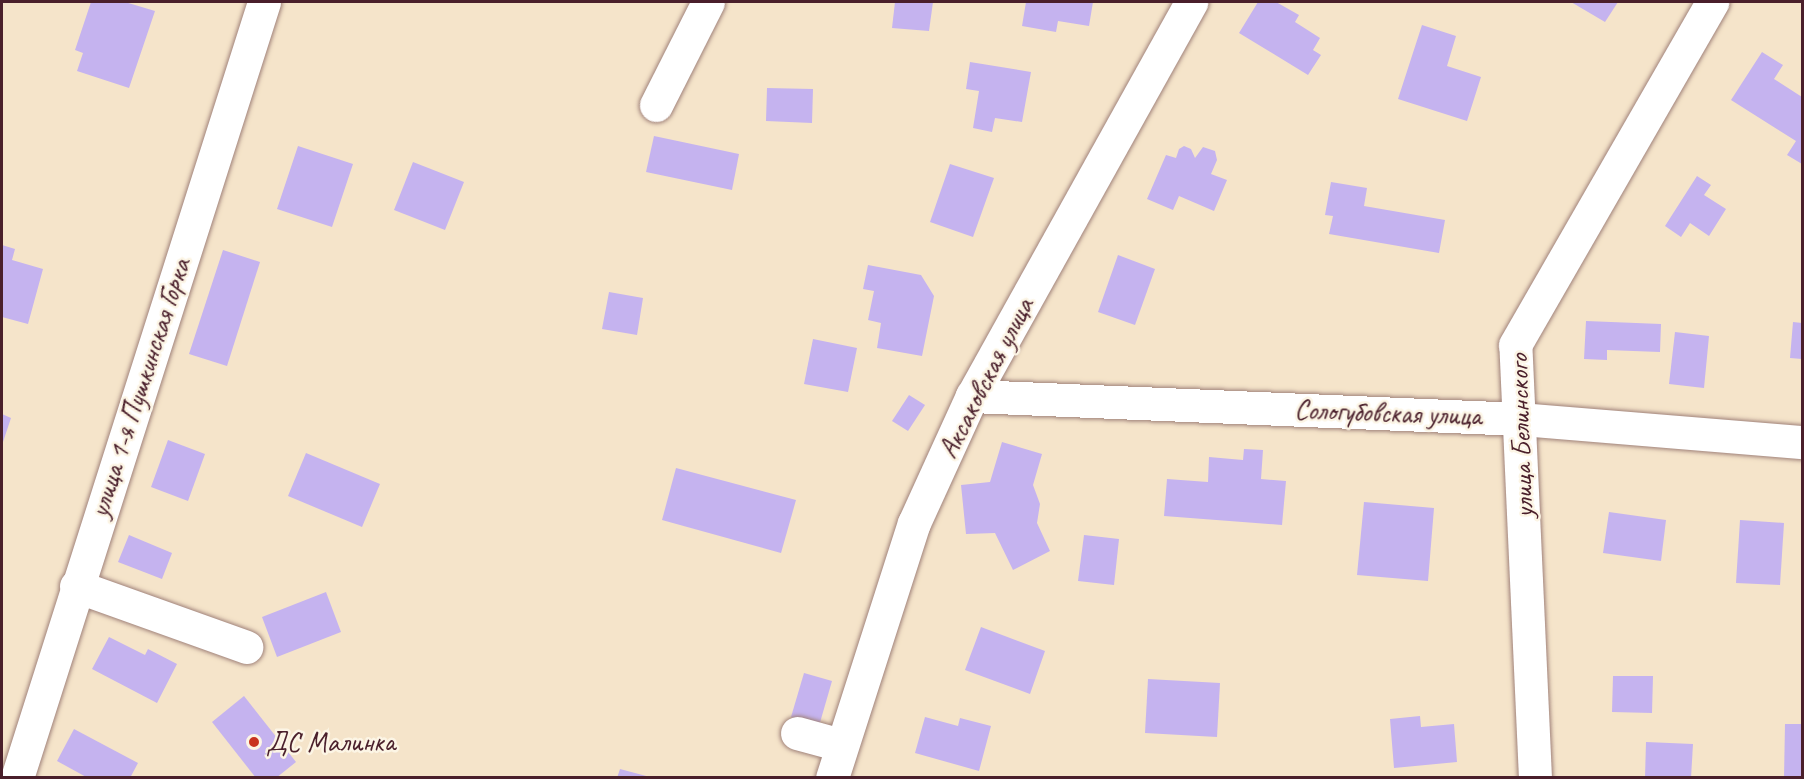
<!DOCTYPE html>
<html>
<head>
<meta charset="utf-8">
<style>
  body { margin:0 }
  #map { position:relative; width:1804px; height:779px; overflow:hidden; background:#f5e4ca; font-family:Caveat,sans-serif }
  div>[style] { position:absolute }
  [style*='--x'] { left:calc(var(--x)*1px); top:calc(var(--y)*1px); width:calc(var(--w)*1px); rotate:calc(var(--a)*1deg) }
  .building>* { inset:0; background:#c5b3ef }
  .roads { filter:drop-shadow(0 0 2px #a0827a) drop-shadow(0 0 2px #a0827a) }
  .minor>* { height:33px; margin:-16.5px; padding:0 16.5px; transform-origin:16.5px; border-radius:16.5px; background:#fff }
  .dots>* { width:16px; height:16px; translate:-50% -50%; box-sizing:border-box; border:3px solid #fcf5e5; border-radius:50% }
  span { translate:-50% -50%; white-space:nowrap; text-align:center; line-height:1.15; -webkit-text-stroke:5px #fcf5e5; paint-order:stroke }
  .street-label { font-size:28px; color:#4a1f2b }
  .poi-label { font-size:28px; color:#4a1f2b }
  .left { translate:0 -50%; text-align:left }
  .frame { position:absolute; inset:0; border:3px solid #4a1f2b; pointer-events:none }
</style>
</head>
<body>
<div id="map">
  <div class="building">
    <div style="clip-path:polygon(91px 2px,125px 2px,155px 11px,129px 88px,77px 71px,83px 53px,75px 50px)"></div>
    <div style="clip-path:polygon(895px 2px,933px 2px,929px 31px,892px 28px)"></div>
    <div style="clip-path:polygon(1026px 2px,1093px 2px,1089px 26px,1058px 21px,1056px 32px,1022px 26px)"></div>
    <div style="clip-path:polygon(1258px 2px,1276px 2px,1299px 15px,1295px 22px,1320px 38px,1313px 50px,1321px 55px,1308px 75px,1239px 33px)"></div>
    <div style="clip-path:polygon(1571px 2px,1618px 2px,1605px 22px)"></div>
    <div style="clip-path:polygon(1422px 25px,1456px 36px,1447px 66px,1481px 77px,1467px 121px,1398px 99px)"></div>
    <div style="clip-path:polygon(1762px 52px,1783px 65px,1774px 79px,1802px 97px,1802px 164px,1787px 155px,1796px 141px,1731px 100px)"></div>
    <div style="clip-path:polygon(970px 62px,1031px 72px,1022px 122px,995px 118px,992px 132px,973px 128px,979px 91px,966px 89px)"></div>
    <div style="clip-path:polygon(767px 88px,813px 89px,812px 123px,766px 121px)"></div>
    <div style="clip-path:polygon(654px 136px,739px 154px,732px 190px,646px 172px)"></div>
    <div style="clip-path:polygon(298px 146px,353px 164px,332px 227px,277px 209px)"></div>
    <div style="clip-path:polygon(1184px 146px,1191px 149px,1195px 158px,1203px 147px,1215px 151px,1217px 160px,1211px 174px,1227px 180px,1214px 211px,1179px 196px,1173px 210px,1147px 199px,1166px 155px,1176px 158px,1179px 149px)"></div>
    <div style="clip-path:polygon(413px 162px,464px 182px,445px 230px,394px 210px)"></div>
    <div style="clip-path:polygon(950px 164px,994px 178px,973px 237px,930px 222px)"></div>
    <div style="clip-path:polygon(1697px 176px,1711px 185px,1704px 195px,1726px 209px,1709px 236px,1690px 223px,1681px 237px,1665px 226px)"></div>
    <div style="clip-path:polygon(1331px 182px,1367px 188px,1364px 206px,1445px 220px,1439px 253px,1329px 234px,1333px 216px,1325px 215px)"></div>
    <div style="clip-path:polygon(2px 245px,15px 249px,12px 260px,43px 269px,28px 324px,2px 317px)"></div>
    <div style="clip-path:polygon(223px 250px,260px 262px,227px 366px,189px 354px)"></div>
    <div style="clip-path:polygon(1118px 255px,1155px 269px,1135px 325px,1098px 312px)"></div>
    <div style="clip-path:polygon(868px 265px,921px 275px,934px 296px,922px 356px,877px 348px,881px 323px,868px 320px,874px 291px,863px 289px)"></div>
    <div style="clip-path:polygon(609px 292px,643px 298px,637px 335px,602px 329px)"></div>
    <div style="clip-path:polygon(1586px 321px,1661px 324px,1660px 352px,1607px 350px,1607px 360px,1584px 359px)"></div>
    <div style="clip-path:polygon(1793px 322px,1802px 323px,1802px 359px,1790px 358px)"></div>
    <div style="clip-path:polygon(1675px 332px,1709px 336px,1704px 388px,1669px 384px)"></div>
    <div style="clip-path:polygon(813px 339px,857px 348px,848px 392px,804px 384px)"></div>
    <div style="clip-path:polygon(909px 395px,925px 405px,908px 431px,892px 421px)"></div>
    <div style="clip-path:polygon(2px 414px,11px 418px,2px 445px)"></div>
    <div style="clip-path:polygon(168px 440px,205px 454px,188px 501px,151px 487px)"></div>
    <div style="clip-path:polygon(1002px 442px,1042px 454px,1033px 485px,1040px 504px,1037px 523px,1050px 551px,1013px 570px,995px 533px,966px 534px,961px 485px,990px 482px)"></div>
    <div style="clip-path:polygon(1244px 449px,1263px 450px,1261px 479px,1286px 481px,1282px 525px,1164px 516px,1167px 479px,1208px 482px,1209px 457px,1243px 460px)"></div>
    <div style="clip-path:polygon(306px 453px,380px 484px,362px 527px,288px 496px)"></div>
    <div style="clip-path:polygon(676px 468px,796px 500px,781px 553px,662px 520px)"></div>
    <div style="clip-path:polygon(1364px 502px,1434px 508px,1428px 581px,1357px 575px)"></div>
    <div style="clip-path:polygon(1609px 512px,1666px 520px,1661px 561px,1603px 553px)"></div>
    <div style="clip-path:polygon(1740px 520px,1784px 523px,1780px 585px,1736px 583px)"></div>
    <div style="clip-path:polygon(129px 535px,172px 553px,162px 579px,118px 562px)"></div>
    <div style="clip-path:polygon(1084px 535px,1119px 539px,1114px 585px,1078px 581px)"></div>
    <div style="clip-path:polygon(326px 592px,341px 632px,277px 657px,262px 617px)"></div>
    <div style="clip-path:polygon(981px 627px,1045px 651px,1030px 694px,965px 670px)"></div>
    <div style="clip-path:polygon(109px 637px,145px 655px,148px 649px,177px 664px,157px 703px,92px 669px)"></div>
    <div style="clip-path:polygon(804px 673px,832px 681px,819px 726px,791px 717px)"></div>
    <div style="clip-path:polygon(1613px 676px,1653px 676px,1652px 713px,1612px 712px)"></div>
    <div style="clip-path:polygon(1148px 679px,1220px 683px,1217px 737px,1145px 733px)"></div>
    <div style="clip-path:polygon(244px 696px,296px 762px,276px 778px,256px 778px,212px 722px)"></div>
    <div style="clip-path:polygon(1420px 716px,1421px 727px,1454px 724px,1457px 762px,1394px 768px,1390px 719px)"></div>
    <div style="clip-path:polygon(925px 717px,958px 726px,960px 718px,991px 726px,979px 771px,915px 753px)"></div>
    <div style="clip-path:polygon(1785px 724px,1802px 724px,1802px 778px,1784px 778px)"></div>
    <div style="clip-path:polygon(74px 729px,138px 763px,130px 778px,88px 778px,57px 761px)"></div>
    <div style="clip-path:polygon(1646px 742px,1693px 744px,1691px 778px,1645px 778px)"></div>
    <div style="clip-path:polygon(620px 769px,650px 777px,650px 778px,617px 778px)"></div>
  </div>
  <div class="roads">
    <div class="minor">
      <div style="--x:656;--y:105;--w:115;--a:-63.2"></div>
      <div style="--x:972;--y:396;--w:548;--a:2.4"></div>
      <div style="--x:1520;--y:419;--w:283;--a:4.7"></div>
      <div style="--x:76;--y:586;--w:181;--a:19.7"></div>
      <div style="--x:797;--y:733;--w:46;--a:15.3"></div>
      <div style="--x:17;--y:778;--w:814;--a:-72.34"></div>
      <div style="--x:832;--y:778;--w:268;--a:-72.2"></div>
      <div style="--x:914;--y:523;--w:140;--a:-65.5"></div>
      <div style="--x:972;--y:396;--w:451;--a:-60.9"></div>
      <div style="--x:1535;--y:778;--w:433;--a:-92.6"></div>
      <div style="--x:1515;--y:345;--w:396;--a:-60.1"></div>
    </div>
  </div>
  <div class="dots">
    <div style="left:254px;top:742px;background:#c8321e"></div>
  </div>
  <div class="street-label">
    <span style="left:986px;top:378px;rotate:-63deg">Аксаковская улица</span>
    <span style="left:140px;top:388px;rotate:-72deg">улица 1-я Пушкинская Горка</span>
    <span style="left:1388px;top:413px;rotate:2deg">Сологубовская улица</span>
    <span style="left:1521px;top:436px;rotate:-92deg">улица Белинского</span>
  </div>
  <div class="poi-label">
    <span class="left" style="left:266px;top:742px">ДС Малинка</span>
  </div>
  <div class="frame"></div>
</div>
</body>
</html>
